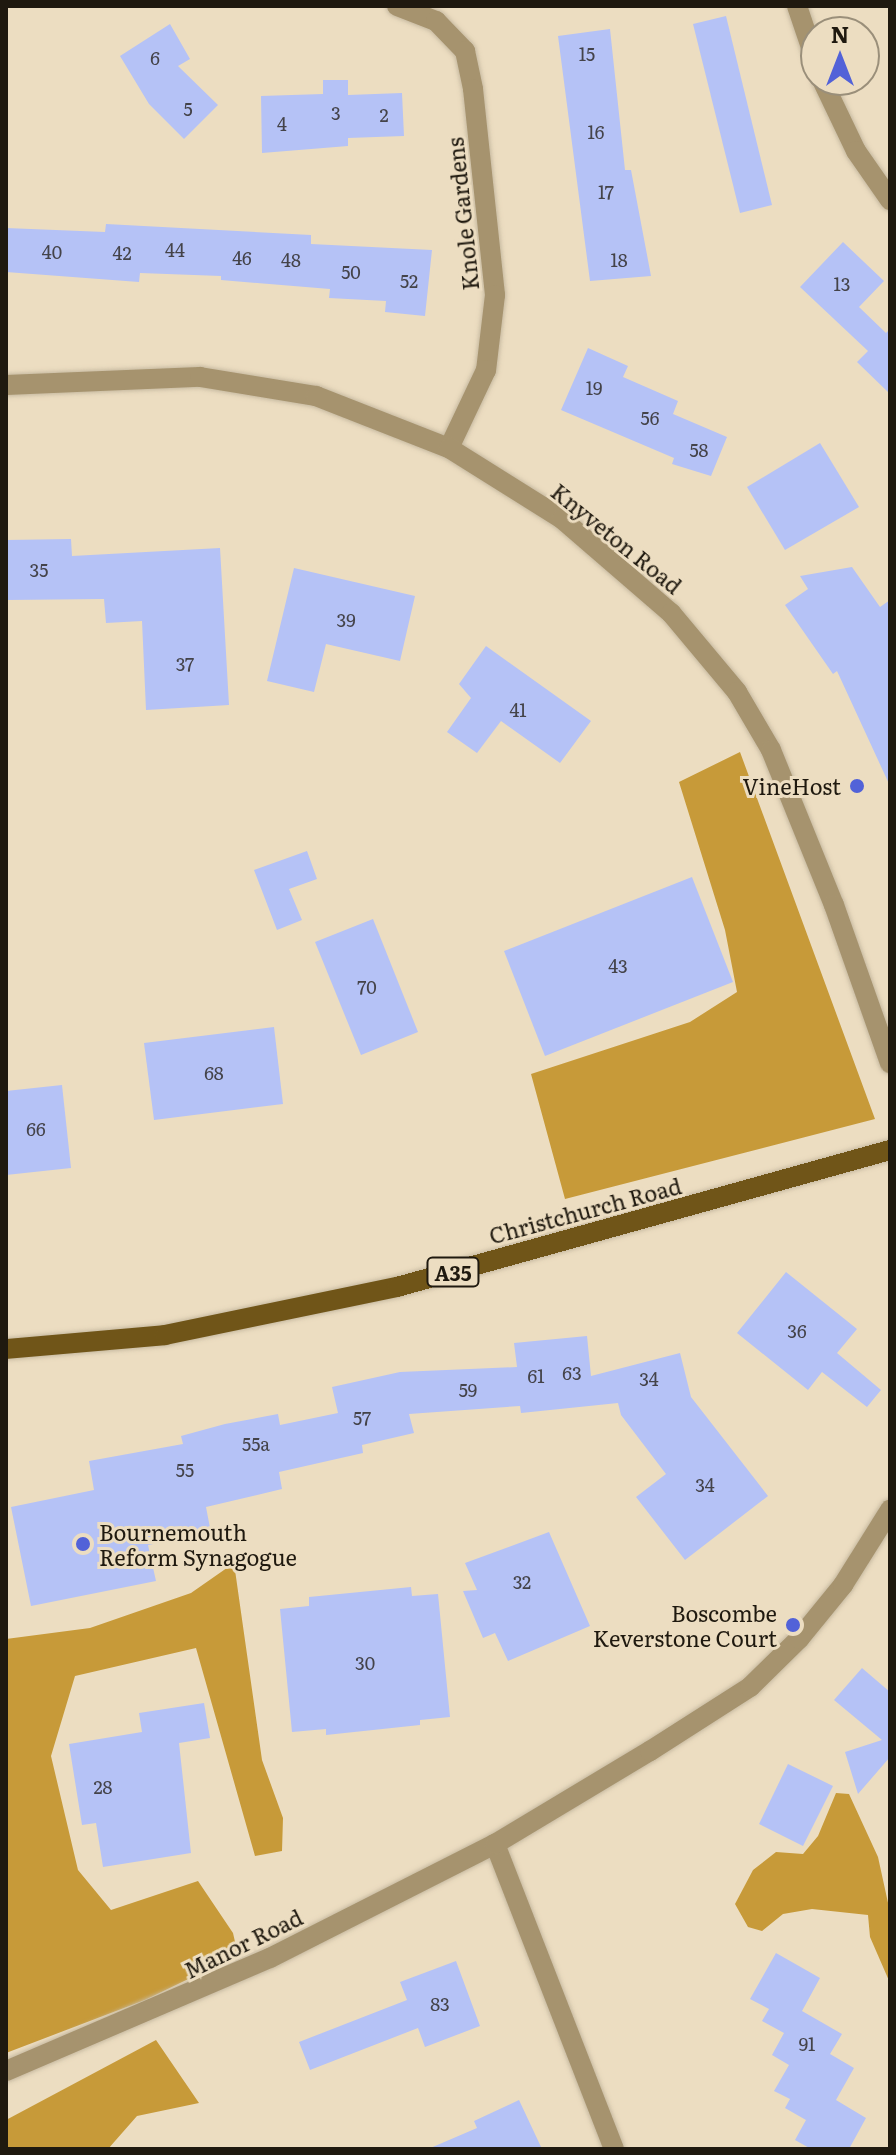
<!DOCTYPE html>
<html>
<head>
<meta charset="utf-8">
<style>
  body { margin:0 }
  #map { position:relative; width:896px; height:2155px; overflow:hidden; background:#ecddc1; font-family:Literata,serif }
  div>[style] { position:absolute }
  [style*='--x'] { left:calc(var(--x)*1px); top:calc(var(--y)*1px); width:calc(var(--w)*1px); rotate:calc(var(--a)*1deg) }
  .forest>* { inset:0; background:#c79a39 }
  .building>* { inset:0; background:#b5c2f6 }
  .roads { filter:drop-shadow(0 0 2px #c7baa1) drop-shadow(0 0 2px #c7baa1) }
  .street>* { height:20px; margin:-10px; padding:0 10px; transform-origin:10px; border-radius:10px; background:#a6936e }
  .primary>* { height:20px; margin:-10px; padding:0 10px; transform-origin:10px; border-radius:10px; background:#705518 }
  .dots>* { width:22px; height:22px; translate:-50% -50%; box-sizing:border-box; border:4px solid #ecddc1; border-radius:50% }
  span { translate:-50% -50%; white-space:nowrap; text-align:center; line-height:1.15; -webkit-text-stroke:6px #ecddc1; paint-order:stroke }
  .number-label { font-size:18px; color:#444349 }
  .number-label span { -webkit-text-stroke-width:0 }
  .shield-label span { padding:2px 6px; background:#ecddc1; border:2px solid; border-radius:6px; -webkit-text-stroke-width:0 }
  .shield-label { font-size:20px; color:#1f190f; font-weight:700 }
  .street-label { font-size:22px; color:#1f190f }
  .poi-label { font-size:22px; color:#1f190f }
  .right { translate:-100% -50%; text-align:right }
  .left { translate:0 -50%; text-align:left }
  .frame { position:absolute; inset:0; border:8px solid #1f190f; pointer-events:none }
  .north { position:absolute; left:800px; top:16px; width:80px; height:80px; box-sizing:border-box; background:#ecddc1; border:2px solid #9a8f7a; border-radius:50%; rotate:0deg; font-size:22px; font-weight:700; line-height:32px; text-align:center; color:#1f190f }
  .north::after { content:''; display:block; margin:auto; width:28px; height:36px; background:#5262d8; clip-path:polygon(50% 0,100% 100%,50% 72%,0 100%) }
</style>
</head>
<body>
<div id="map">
  <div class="forest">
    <div style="clip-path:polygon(740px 752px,875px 1119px,565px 1199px,531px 1074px,690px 1022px,737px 992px,725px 930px,679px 782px)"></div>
    <div style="clip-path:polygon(234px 1563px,262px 1760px,283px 1818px,282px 1851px,255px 1856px,196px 1648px,75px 1676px,51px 1756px,78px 1870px,111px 1910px,198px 1881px,233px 1933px,238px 1955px,145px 2000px,6px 2053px,6px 1639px,90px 1628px,191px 1593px)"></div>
    <div style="clip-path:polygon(836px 1793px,849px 1794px,878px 1857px,890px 1912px,890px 1983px,870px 1937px,868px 1915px,812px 1909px,783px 1914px,762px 1931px,748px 1927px,735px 1904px,753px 1870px,776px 1852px,803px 1854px,818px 1836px)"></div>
    <div style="clip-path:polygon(156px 2040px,199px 2103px,137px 2116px,108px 2149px,6px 2149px,6px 2120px)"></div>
  </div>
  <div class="building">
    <div style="clip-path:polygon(726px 16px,772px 205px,740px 213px,693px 24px)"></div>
    <div style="clip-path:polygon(170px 24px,190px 59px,178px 66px,218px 105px,184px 139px,149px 104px,120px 56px)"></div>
    <div style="clip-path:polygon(610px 29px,625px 170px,631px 170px,651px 276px,590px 281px,558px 36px)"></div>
    <div style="clip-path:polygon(323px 80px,348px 80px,348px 95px,402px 93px,404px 136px,348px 138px,348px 146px,262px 153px,261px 96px,323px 94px)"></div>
    <div style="clip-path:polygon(106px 224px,311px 235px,311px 244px,432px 250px,425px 316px,385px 312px,386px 301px,329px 298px,330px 289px,221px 280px,221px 276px,140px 273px,139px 282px,6px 272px,6px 228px,105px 232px)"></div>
    <div style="clip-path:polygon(843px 242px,884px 281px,859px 307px,886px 333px,890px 329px,890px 394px,857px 362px,868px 351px,800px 287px)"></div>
    <div style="clip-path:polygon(588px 348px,628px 366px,623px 377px,678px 401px,673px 414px,727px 437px,711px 476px,672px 464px,674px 458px,561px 410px)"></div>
    <div style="clip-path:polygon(820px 443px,859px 507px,785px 550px,747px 487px)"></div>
    <div style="clip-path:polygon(71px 539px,72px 556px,220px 548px,229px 705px,146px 710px,142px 621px,106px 623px,104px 599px,6px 600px,6px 540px)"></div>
    <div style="clip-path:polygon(852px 567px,880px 607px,890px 600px,890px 786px,837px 671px,833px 674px,785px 605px,808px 589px,800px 576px)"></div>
    <div style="clip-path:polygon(294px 568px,415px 596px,400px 661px,326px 644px,314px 692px,267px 681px)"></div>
    <div style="clip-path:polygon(486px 646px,591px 721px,560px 763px,501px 721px,477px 753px,447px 732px,471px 698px,459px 684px)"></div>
    <div style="clip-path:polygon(307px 851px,317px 879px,289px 889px,302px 920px,277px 930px,254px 870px)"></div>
    <div style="clip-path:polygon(692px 877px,733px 982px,545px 1056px,504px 951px)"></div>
    <div style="clip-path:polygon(373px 919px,418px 1032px,361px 1055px,315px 942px)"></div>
    <div style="clip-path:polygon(274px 1027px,283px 1104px,154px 1120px,144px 1043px)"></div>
    <div style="clip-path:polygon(62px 1085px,71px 1168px,6px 1175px,6px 1091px)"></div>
    <div style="clip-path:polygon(786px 1272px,857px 1329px,837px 1353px,881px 1390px,867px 1407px,822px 1372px,808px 1390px,737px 1333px)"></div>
    <div style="clip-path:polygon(587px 1336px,591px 1376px,680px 1353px,691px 1397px,768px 1496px,685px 1560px,636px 1497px,666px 1474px,621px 1415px,618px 1403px,521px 1413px,520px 1406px,409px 1414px,414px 1433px,362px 1445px,363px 1453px,279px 1472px,282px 1489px,206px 1507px,211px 1533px,148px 1545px,156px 1581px,31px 1606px,11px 1507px,94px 1490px,89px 1461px,183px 1444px,181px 1436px,225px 1424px,278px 1414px,280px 1425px,338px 1413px,332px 1387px,400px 1372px,517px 1367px,514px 1343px)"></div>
    <div style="clip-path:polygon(549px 1532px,590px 1626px,508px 1661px,495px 1633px,483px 1638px,463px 1591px,477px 1590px,465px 1563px)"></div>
    <div style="clip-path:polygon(411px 1587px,412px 1596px,438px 1594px,450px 1717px,420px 1720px,420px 1725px,326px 1735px,326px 1729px,292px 1732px,280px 1609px,309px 1606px,309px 1597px)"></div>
    <div style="clip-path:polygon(862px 1668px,890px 1692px,890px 1757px,858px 1794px,845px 1752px,882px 1740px,834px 1700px)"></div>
    <div style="clip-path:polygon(204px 1703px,210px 1738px,179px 1743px,191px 1853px,103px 1867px,96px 1823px,82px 1825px,69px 1744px,142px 1732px,139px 1713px)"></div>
    <div style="clip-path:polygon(788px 1764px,833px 1786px,803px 1846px,759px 1824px)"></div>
    <div style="clip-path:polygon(776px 1953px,820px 1978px,802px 2011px,842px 2034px,830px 2054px,854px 2068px,836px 2100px,866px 2118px,849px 2149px,811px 2149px,795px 2140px,806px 2120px,785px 2108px,790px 2099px,774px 2091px,789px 2065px,772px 2055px,784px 2033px,762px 2021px,769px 2009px,750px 1999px)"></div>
    <div style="clip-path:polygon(456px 1961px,480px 2026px,425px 2047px,418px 2028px,310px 2070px,299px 2042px,407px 2000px,400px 1982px)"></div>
    <div style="clip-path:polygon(519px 2100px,542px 2149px,428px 2149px,477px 2128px,474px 2121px)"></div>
  </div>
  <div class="roads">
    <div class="street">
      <div style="--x:397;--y:6;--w:42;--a:21"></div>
      <div style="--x:436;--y:21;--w:42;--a:46"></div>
      <div style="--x:465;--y:51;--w:39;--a:78"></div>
      <div style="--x:473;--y:89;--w:207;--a:83.9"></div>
      <div style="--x:495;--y:295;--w:76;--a:96.8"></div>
      <div style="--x:486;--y:370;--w:86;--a:115.4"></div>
      <div style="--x:797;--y:6;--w:59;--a:71.3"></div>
      <div style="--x:822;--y:80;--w:79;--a:64.4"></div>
      <div style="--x:856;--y:151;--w:60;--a:55.2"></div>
      <div style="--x:6;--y:385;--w:194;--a:-2.4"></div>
      <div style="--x:200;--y:377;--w:118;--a:9.3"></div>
      <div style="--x:316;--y:396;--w:143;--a:21.4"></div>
      <div style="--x:449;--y:448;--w:133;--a:32.1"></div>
      <div style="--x:562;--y:519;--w:144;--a:40.8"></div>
      <div style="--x:671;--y:613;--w:103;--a:50.1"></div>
      <div style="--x:737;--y:692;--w:67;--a:59.6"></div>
      <div style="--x:771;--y:750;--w:167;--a:67.9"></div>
      <div style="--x:834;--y:905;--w:168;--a:70.5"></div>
      <div style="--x:495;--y:1844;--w:327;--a:68.7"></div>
      <div style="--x:6;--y:2071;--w:287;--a:-23.2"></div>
      <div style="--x:270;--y:1958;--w:252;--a:-26.9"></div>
      <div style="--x:495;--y:1844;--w:181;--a:-31"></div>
      <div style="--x:650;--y:1751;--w:119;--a:-32.6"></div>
      <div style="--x:750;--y:1687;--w:69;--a:-44.4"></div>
      <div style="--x:799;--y:1639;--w:70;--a:-50.8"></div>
      <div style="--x:843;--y:1585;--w:89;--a:-57.9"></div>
    </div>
    <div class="primary">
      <div style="--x:6;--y:1349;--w:160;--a:-5"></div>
      <div style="--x:165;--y:1335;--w:237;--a:-11.7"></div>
      <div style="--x:397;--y:1287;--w:512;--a:-15.53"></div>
    </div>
  </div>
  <div class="dots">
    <div style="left:857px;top:786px;background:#5262d8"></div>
    <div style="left:83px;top:1544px;background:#5262d8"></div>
    <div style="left:793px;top:1625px;background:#5262d8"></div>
  </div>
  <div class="number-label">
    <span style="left:587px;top:54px">15</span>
    <span style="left:155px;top:58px">6</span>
    <span style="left:188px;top:109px">5</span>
    <span style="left:336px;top:113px">3</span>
    <span style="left:384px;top:115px">2</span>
    <span style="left:282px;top:124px">4</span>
    <span style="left:596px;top:132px">16</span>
    <span style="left:606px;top:192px">17</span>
    <span style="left:175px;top:250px">44</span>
    <span style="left:52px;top:252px">40</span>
    <span style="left:122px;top:253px">42</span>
    <span style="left:242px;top:258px">46</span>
    <span style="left:291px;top:260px">48</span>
    <span style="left:619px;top:260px">18</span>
    <span style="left:351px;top:272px">50</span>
    <span style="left:409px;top:281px">52</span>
    <span style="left:842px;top:284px">13</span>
    <span style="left:594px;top:388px">19</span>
    <span style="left:650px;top:418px">56</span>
    <span style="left:699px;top:450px">58</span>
    <span style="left:39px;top:570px">35</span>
    <span style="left:346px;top:620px">39</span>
    <span style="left:185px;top:664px">37</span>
    <span style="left:518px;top:710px">41</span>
    <span style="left:618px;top:966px">43</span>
    <span style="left:367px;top:987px">70</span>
    <span style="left:214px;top:1073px">68</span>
    <span style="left:36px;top:1129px">66</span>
    <span style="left:797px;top:1331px">36</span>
    <span style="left:572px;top:1373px">63</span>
    <span style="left:536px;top:1376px">61</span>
    <span style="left:649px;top:1379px">34</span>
    <span style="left:468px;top:1390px">59</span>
    <span style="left:362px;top:1418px">57</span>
    <span style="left:256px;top:1444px">55a</span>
    <span style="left:185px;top:1470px">55</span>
    <span style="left:705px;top:1485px">34</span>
    <span style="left:522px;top:1582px">32</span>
    <span style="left:365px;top:1663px">30</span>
    <span style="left:103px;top:1787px">28</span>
    <span style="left:440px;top:2004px">83</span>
    <span style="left:807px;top:2044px">91</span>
  </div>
  <div class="shield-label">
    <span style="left:453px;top:1272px">A35</span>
  </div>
  <div class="street-label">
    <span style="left:462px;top:214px;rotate:-96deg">Knole Gardens</span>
    <span style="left:617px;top:538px;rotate:39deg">Knyveton Road</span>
    <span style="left:585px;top:1210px;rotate:-15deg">Christchurch Road</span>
    <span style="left:243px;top:1943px;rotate:-26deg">Manor Road</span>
  </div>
  <div class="poi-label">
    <span class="right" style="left:841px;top:786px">VineHost</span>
    <span class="left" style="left:99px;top:1544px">Bournemouth<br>Reform Synagogue</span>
    <span class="right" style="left:777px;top:1625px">Boscombe<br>Keverstone Court</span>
  </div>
  <div class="frame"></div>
  <div class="north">N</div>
</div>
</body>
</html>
